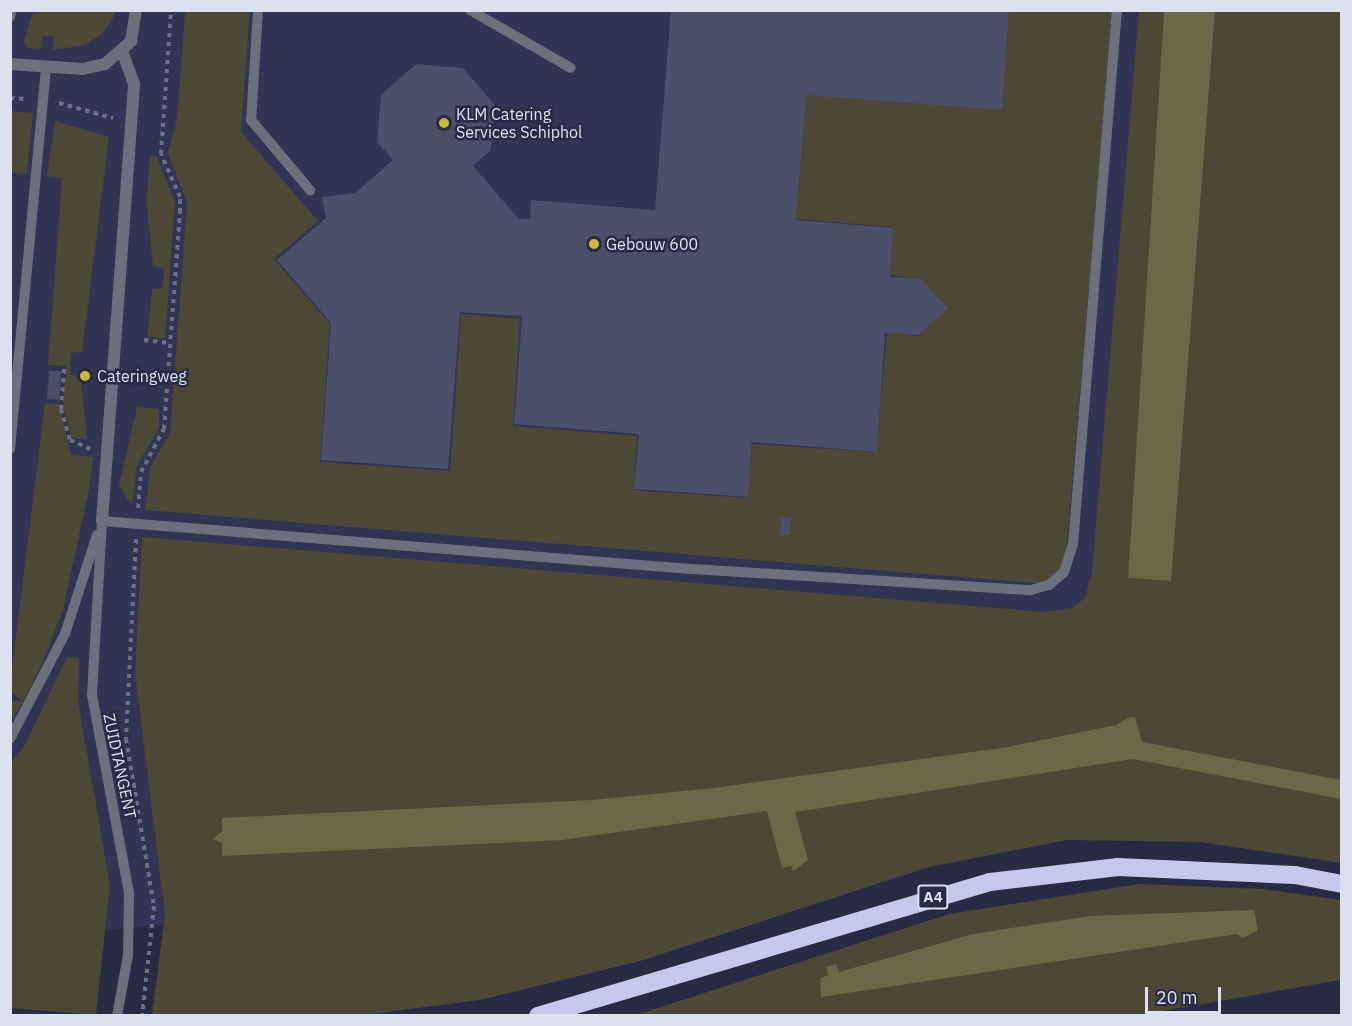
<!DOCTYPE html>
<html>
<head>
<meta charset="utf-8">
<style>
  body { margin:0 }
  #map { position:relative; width:1352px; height:1026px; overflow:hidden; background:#282b43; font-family:"IBM Plex Sans",sans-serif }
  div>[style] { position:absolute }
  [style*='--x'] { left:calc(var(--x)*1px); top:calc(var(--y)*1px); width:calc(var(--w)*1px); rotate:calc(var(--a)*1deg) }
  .built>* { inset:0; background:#313452 }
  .green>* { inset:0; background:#4b4935 }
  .water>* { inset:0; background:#6b6848 }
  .building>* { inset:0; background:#4b4f69 }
  .path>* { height:4px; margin-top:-2px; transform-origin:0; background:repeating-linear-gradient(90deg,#6d7085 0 4.5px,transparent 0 9px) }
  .service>* { height:10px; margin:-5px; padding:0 5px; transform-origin:5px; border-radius:5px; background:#6c6f7c }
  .minor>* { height:12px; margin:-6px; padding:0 6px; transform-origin:6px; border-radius:6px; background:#6c6f7c }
  .motorway>* { height:18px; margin:-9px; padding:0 9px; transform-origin:9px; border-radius:9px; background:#c2c9ea }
  .dots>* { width:16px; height:16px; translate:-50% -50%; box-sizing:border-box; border:3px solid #282b43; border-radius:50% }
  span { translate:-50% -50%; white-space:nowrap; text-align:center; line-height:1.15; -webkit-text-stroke:5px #282b43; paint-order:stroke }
  .shield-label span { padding:2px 4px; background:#282b43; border:2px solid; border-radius:4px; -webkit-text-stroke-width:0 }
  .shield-label { font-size:15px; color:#dde0ef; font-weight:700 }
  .poi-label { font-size:16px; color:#dde0ef }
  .left { translate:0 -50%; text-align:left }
  .street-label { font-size:16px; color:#dde0ef }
  .frame { position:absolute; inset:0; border:12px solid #dde0ef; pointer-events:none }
  .scale { position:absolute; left:1145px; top:987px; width:76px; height:27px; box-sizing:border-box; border:3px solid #dde0ef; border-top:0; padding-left:8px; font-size:18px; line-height:21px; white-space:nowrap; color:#dde0ef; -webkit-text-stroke:4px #282b43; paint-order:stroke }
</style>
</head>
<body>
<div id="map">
  <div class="built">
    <div style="clip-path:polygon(10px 11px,1248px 11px,1196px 812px,11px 941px)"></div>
  </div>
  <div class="green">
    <div style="clip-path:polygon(51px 10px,117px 10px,117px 11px,104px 32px,86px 45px,53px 50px,54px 36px,43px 36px,42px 49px,28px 48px,24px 42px,32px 14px)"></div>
    <div style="clip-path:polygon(1164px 10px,1128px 578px,1170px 581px,1215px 11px,1341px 11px,1341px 863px,1201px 842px,1067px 840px,929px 867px,640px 961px,480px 1000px,364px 1015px,152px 1015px,165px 915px,135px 674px,142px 537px,1044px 612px,1072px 608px,1085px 598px,1092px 573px,1139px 11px)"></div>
    <div style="clip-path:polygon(185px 11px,250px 11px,241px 132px,318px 221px,274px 259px,330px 324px,320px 462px,450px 471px,461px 314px,520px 319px,513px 426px,637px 436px,634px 490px,747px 498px,752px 444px,876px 452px,887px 333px,917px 336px,947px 309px,921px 280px,889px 275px,892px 227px,796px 219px,805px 95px,1007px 11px,1113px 11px,1065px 565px,1046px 584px,145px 510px,150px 468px,170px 433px,187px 203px,168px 153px,177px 120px)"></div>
    <div style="clip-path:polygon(11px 111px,33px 113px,27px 174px,11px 173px)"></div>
    <div style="clip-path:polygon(55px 121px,109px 137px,82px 353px,71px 352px,70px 375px,81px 376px,87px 439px,72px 438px,63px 407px,66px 366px,48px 365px,62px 178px,47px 176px)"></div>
    <div style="clip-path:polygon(150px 156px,156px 156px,175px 201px,165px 339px,147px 336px,152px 289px,162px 289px,164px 268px,153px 266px,146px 201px)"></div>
    <div style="clip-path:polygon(45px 403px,59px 404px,71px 455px,93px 457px,90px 485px,63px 610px,41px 666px,23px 702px,11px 721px,11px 701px,22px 701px,11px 692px,11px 676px)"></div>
    <div style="clip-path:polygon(137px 407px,159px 409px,159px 428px,137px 465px,132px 506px,119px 485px)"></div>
    <div style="clip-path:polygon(67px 657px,79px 658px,78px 701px,110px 885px,96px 1015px,11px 1008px,11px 763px,25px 745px)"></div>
    <div style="clip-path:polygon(1139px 884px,1262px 889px,1341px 900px,1341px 980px,1134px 1016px,633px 1016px,949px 914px)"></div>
  </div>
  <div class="water">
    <div style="clip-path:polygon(1164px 11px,1215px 11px,1171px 581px,1128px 578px)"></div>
    <div style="clip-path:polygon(1130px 717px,1135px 717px,1142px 742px,1341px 780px,1341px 799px,1133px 759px,795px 812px,808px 860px,793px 871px,791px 866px,782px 868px,767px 811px,562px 840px,222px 856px,222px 843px,213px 839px,222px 831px,222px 818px,592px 800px,714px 788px,1008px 747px,1116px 725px)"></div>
    <div style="clip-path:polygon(1254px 910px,1258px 930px,1243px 938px,1237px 934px,821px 997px,820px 978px,829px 975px,826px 967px,836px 964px,839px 972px,973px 934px,1090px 916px)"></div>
  </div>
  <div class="building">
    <div style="clip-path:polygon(671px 10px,1009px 10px,1002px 110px,806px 95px,796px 220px,893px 228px,890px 277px,921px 279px,948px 309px,918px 335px,885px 333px,877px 452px,752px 442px,748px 497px,634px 489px,639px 434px,514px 424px,522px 316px,460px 312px,448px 469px,321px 460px,331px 323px,277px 260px,326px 218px,322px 197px,355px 193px,393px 160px,377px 142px,381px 95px,416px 64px,463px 68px,494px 104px,491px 150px,473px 166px,519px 219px,530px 219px,531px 200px,655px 210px)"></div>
    <div style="clip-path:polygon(49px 371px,61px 371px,59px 400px,47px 399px)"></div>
    <div style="clip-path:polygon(781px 518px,791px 518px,790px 535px,780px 535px)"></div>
  </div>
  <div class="path">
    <div style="--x:10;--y:98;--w:15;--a:4"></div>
    <div style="--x:59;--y:103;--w:56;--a:15.5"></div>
    <div style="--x:144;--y:340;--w:26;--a:7"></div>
    <div style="--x:64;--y:369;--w:40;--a:94.3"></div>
    <div style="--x:61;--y:409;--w:32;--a:74"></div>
    <div style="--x:70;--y:440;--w:22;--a:24"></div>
    <div style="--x:138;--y:508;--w:36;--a:-85"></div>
    <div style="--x:141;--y:472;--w:49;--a:-61.9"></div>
    <div style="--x:164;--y:429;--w:217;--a:-85.8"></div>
    <div style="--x:180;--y:213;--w:16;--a:-90"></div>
    <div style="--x:180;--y:197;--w:47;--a:-113.8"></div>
    <div style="--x:161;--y:154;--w:144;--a:-86"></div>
    <div style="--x:136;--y:539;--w:200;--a:92.9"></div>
    <div style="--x:126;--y:739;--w:169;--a:80.5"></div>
    <div style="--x:154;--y:906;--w:111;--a:96.2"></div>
  </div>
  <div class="service">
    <div style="--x:258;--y:10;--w:110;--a:93.6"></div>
    <div style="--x:251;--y:120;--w:92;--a:49.9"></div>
    <div style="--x:470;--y:10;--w:116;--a:29.9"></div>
    <div style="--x:10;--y:17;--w:4;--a:-76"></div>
    <div style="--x:10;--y:449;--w:385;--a:-84.6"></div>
    <div style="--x:102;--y:521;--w:577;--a:4.67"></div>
    <div style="--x:677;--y:568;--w:355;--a:3.6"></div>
    <div style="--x:1031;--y:590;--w:19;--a:-16"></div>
    <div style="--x:1049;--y:585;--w:20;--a:-41"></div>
    <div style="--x:1064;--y:572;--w:29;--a:-72"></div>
    <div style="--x:1073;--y:544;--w:536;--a:-85.29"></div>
    <div style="--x:102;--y:521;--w:174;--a:93.3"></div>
    <div style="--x:92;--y:695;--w:201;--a:79.4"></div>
    <div style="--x:129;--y:893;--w:62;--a:90.9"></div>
    <div style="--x:128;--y:955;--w:62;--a:100.2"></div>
    <div style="--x:10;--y:739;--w:119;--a:-62.4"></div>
    <div style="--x:65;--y:634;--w:104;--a:-72.1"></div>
  </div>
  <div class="minor">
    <div style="--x:10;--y:64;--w:73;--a:3.9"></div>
    <div style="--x:83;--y:69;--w:23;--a:-13"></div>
    <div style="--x:105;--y:64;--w:35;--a:-41"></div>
    <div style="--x:131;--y:41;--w:31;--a:-81"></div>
    <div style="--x:102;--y:521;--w:438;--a:-85.8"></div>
    <div style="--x:134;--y:84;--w:33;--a:-110"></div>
  </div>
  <div class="motorway">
    <div style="--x:538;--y:1016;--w:471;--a:-16.5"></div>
    <div style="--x:990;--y:882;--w:129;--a:-6.7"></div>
    <div style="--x:1118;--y:867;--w:177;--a:2.6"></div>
    <div style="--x:1295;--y:875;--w:48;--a:10.8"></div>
  </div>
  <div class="dots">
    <div style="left:444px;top:123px;background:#c8bb3b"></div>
    <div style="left:594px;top:244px;background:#c8bb3b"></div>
    <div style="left:85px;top:376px;background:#c8bb3b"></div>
  </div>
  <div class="shield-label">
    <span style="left:933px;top:897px">A4</span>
  </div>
  <div class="poi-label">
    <span class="left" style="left:456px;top:123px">KLM Catering<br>Services Schiphol</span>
    <span class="left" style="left:606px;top:244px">Gebouw 600</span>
    <span class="left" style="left:97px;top:376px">Cateringweg</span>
  </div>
  <div class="street-label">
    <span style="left:120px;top:766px;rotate:78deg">ZUIDTANGENT</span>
  </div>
  <div class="frame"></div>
  <div class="scale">20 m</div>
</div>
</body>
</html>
